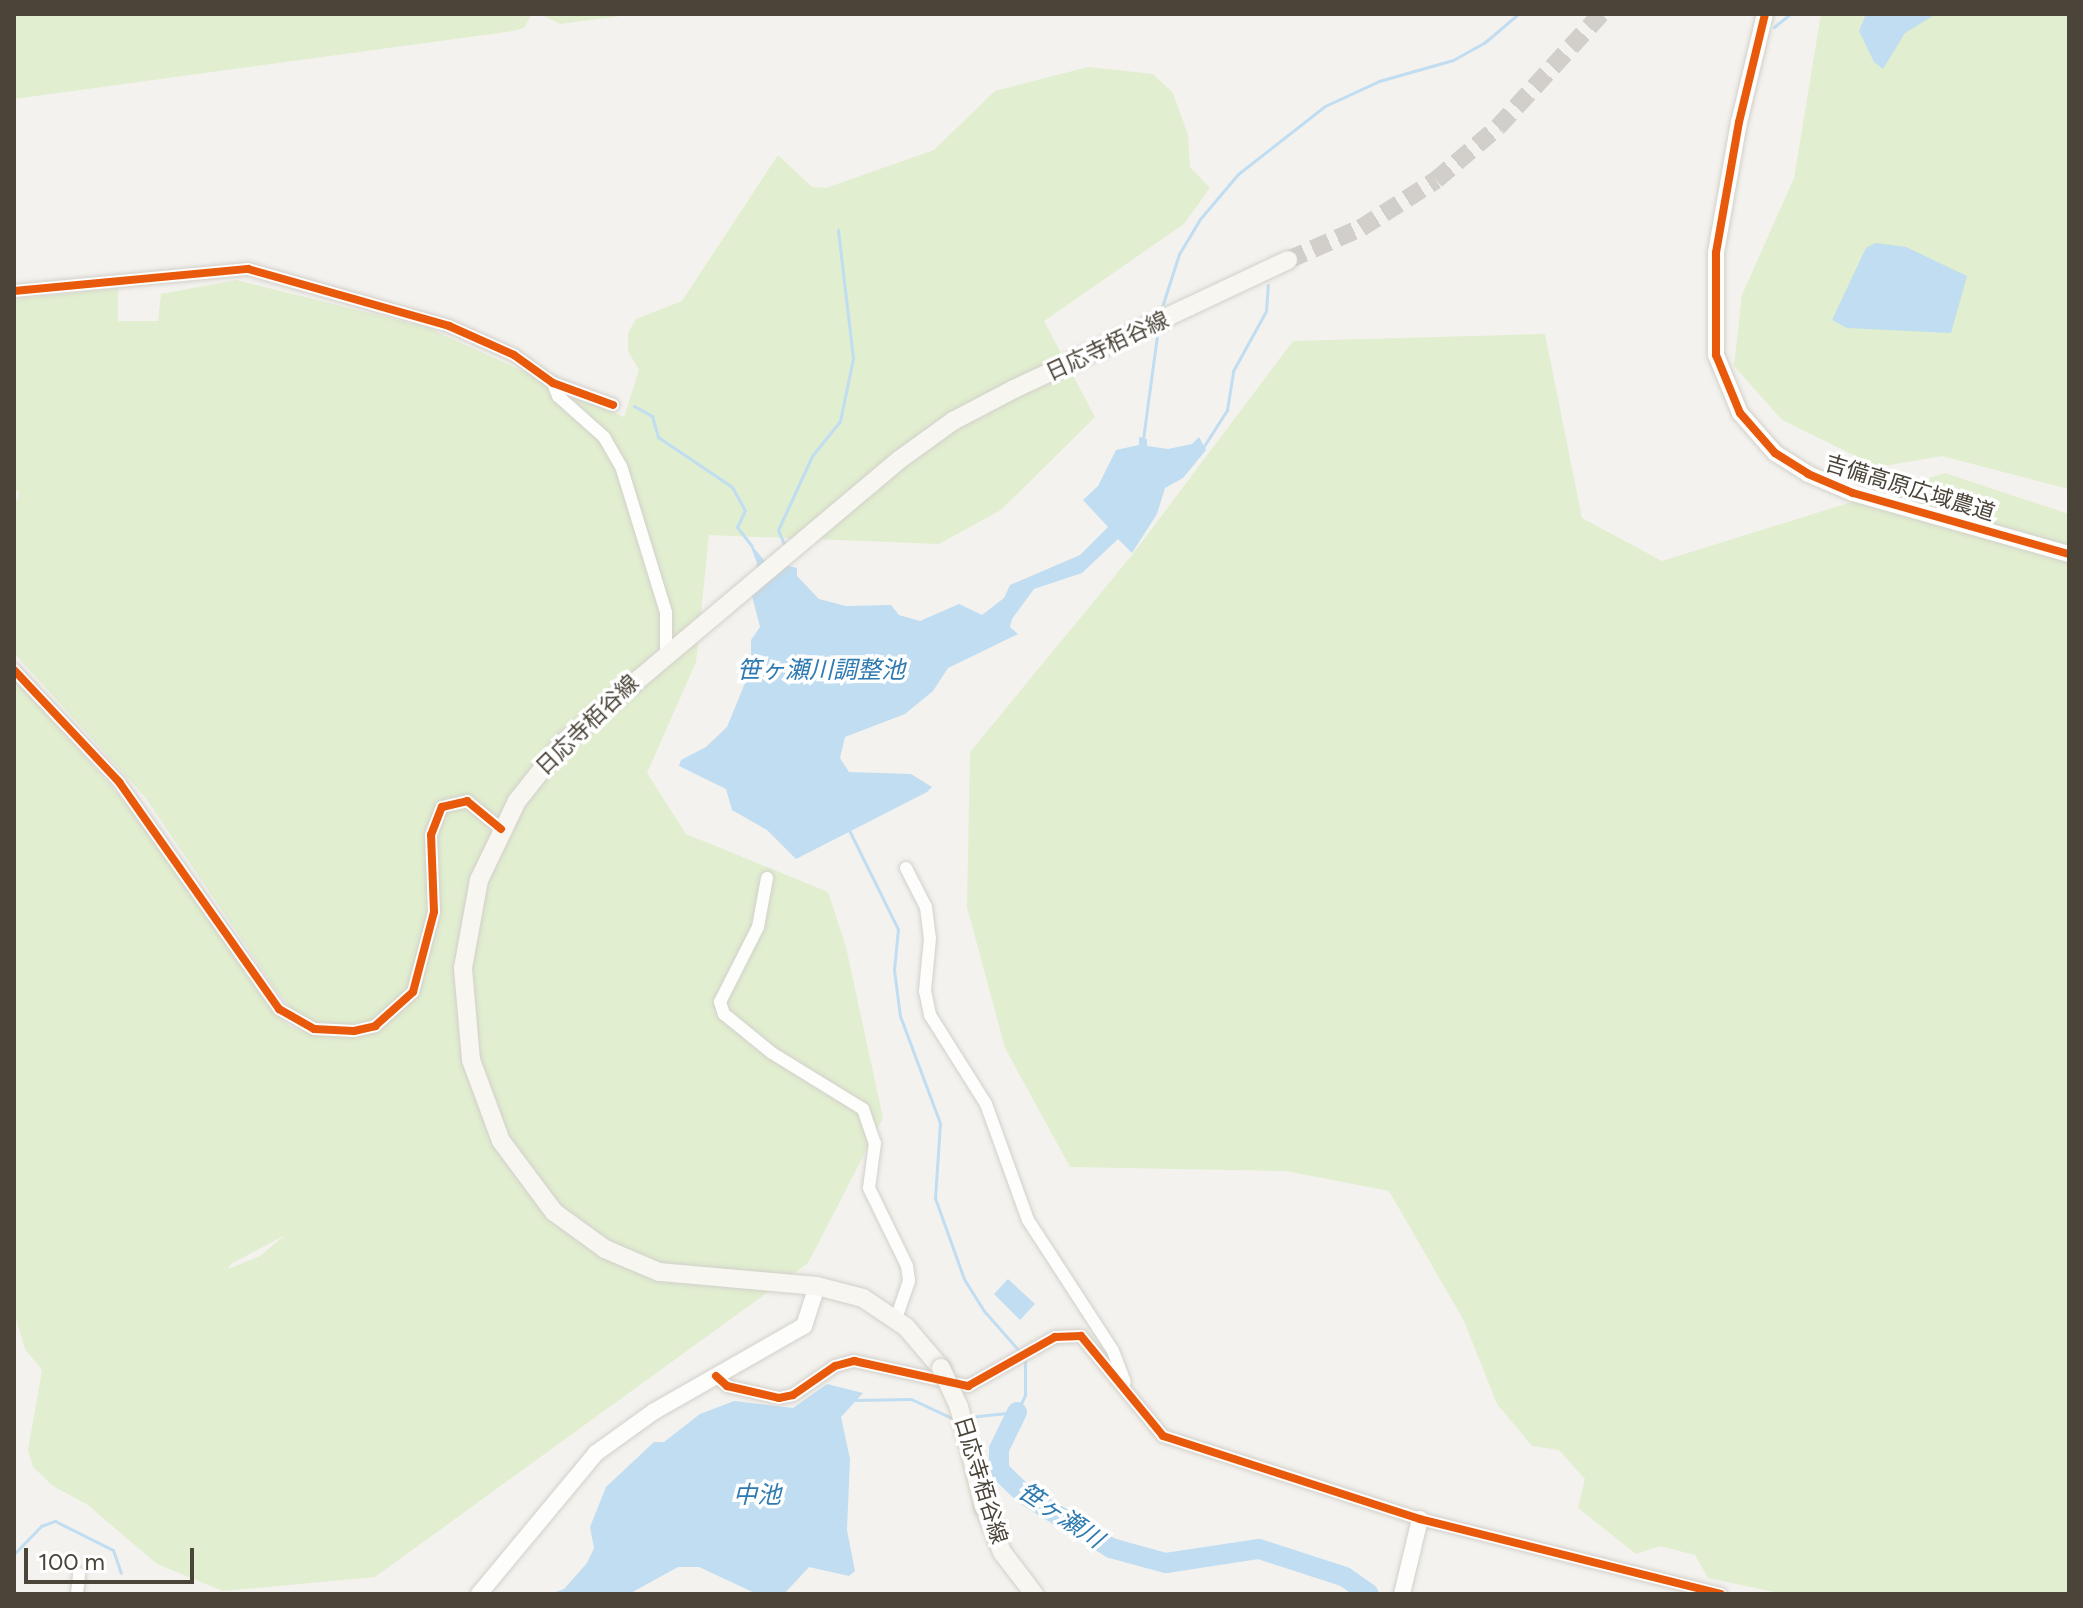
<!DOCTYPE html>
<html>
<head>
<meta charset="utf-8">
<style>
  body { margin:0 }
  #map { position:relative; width:2083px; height:1608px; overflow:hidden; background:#f4f2ee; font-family:Figtree,"Noto Sans JP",sans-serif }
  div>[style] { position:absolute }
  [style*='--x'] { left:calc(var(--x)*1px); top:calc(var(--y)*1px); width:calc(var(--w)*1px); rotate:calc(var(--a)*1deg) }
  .green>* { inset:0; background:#e1eecf }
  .water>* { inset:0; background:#c0ddf1 }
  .stream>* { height:3px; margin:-1.5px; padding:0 1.5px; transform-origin:1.5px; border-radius:1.5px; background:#c0ddf1 }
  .river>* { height:20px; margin:-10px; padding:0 10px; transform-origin:10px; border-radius:10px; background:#c0ddf1 }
  .secondary-tunnel>* { height:18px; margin-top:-9px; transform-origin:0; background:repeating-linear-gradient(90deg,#d2cfca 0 18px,transparent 0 27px) }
  .roads { filter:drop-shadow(0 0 2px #d2d0cb) drop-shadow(0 0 2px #d2d0cb) }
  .minor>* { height:12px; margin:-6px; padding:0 6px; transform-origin:6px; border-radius:6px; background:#fdfdfc }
  .tertiary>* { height:16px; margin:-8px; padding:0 8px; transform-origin:8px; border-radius:8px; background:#fdfdfc }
  .secondary>* { height:18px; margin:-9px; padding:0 9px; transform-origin:9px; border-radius:9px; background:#f7f6f1 }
  .bridges { filter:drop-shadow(0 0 2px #d3cfc5) drop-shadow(0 0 2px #d3cfc5) }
  .secondary-bridge>* { height:18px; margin:-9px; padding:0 9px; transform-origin:9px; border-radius:9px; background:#f7f6f1 }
  .cycleway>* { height:8px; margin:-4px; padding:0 4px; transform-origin:4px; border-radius:4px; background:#e8590c }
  span { translate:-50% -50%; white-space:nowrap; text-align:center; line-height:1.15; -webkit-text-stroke:7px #fff; paint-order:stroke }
  .street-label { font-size:22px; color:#4b4439 }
  .water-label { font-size:24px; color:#2e7ab2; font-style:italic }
  .frame { position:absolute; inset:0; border:16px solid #4b4439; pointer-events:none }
  .scale { position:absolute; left:24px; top:1548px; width:170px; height:36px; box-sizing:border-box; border:4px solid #4b4439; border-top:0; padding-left:10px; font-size:24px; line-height:28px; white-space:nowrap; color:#4b4439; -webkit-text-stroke:6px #fff; paint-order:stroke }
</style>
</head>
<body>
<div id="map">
  <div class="green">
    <div style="clip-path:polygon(14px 14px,531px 14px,531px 15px,524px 28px,513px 31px,14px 99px)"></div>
    <div style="clip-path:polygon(540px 14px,636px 14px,560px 24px)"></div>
    <div style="clip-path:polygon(1821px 14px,2069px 14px,2069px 489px,1942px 456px,1878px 467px,1782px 420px,1734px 366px,1742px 295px,1794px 178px)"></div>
    <div style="clip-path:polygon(evenodd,1088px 67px,1153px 74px,1173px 93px,1188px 135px,1190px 167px,1210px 188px,1184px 224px,1044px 321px,1095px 417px,1001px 510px,939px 544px,709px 535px,696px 662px,647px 773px,686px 834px,828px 892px,846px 947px,883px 1118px,808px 1263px,375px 1577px,223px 1591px,157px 1564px,88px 1505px,53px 1486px,33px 1467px,28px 1450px,42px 1370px,25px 1349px,14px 1312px,14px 677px,143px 822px,272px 1011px,290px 1026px,313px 1035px,276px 990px,145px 797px,14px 653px,14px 498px,18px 500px,19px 491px,14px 491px,14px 299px,118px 288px,118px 321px,158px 321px,161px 294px,236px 280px,426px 327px,624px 417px,639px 370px,628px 351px,628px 333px,636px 319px,682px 301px,778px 155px,812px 187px,826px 188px,934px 150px,995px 91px,1088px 67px,285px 1235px,260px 1256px,228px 1269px,231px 1264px,285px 1235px)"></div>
    <div style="clip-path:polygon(1545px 334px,1582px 518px,1662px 561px,1945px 473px,2069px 514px,2069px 1594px,1784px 1594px,1708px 1578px,1695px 1555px,1660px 1546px,1636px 1554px,1578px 1508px,1585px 1479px,1559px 1450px,1532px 1446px,1497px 1404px,1464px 1321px,1389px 1191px,1286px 1171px,1070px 1167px,1005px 1048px,967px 907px,970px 752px,1132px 555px,1293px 341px)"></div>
  </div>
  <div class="water">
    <div style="clip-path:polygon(1866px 14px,1936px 14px,1905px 33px,1883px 69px,1874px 62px,1859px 31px)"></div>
    <div style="clip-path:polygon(1875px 243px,1906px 247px,1967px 276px,1951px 333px,1847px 328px,1832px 320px,1866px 248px)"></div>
    <div style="clip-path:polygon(1139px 437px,1147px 439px,1147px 446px,1168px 449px,1192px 444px,1199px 437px,1206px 450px,1183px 478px,1165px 488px,1157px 514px,1132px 553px,1118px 539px,1082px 573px,1034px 589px,1012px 619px,1010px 627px,1018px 634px,948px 668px,933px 691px,905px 714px,845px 737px,840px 758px,849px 772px,911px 774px,932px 787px,927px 792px,796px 859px,767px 830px,732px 810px,726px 789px,679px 766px,681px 760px,706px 747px,727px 727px,751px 668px,751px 640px,760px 627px,752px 596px,757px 563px,749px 542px,764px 560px,797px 568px,797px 576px,819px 599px,846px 606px,891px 605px,899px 615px,920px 621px,959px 604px,982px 615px,1004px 598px,1010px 585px,1080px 555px,1108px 527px,1083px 500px,1098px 486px,1116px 450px,1139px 445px)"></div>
    <div style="clip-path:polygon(1008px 1279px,1035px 1304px,1020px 1320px,994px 1294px)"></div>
    <div style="clip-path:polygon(827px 1384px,863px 1393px,841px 1417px,850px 1459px,847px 1530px,855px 1571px,849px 1576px,809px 1567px,784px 1594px,757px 1594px,699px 1567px,678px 1567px,629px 1594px,550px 1594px,564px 1589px,587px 1563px,594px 1548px,590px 1527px,606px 1487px,654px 1442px,664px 1442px,700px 1414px,734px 1401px,793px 1408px)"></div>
  </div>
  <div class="stream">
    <div style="--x:1774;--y:27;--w:21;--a:-39"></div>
    <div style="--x:1160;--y:313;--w:62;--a:-72.1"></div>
    <div style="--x:1179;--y:254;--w:41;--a:-59"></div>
    <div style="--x:1200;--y:219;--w:59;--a:-49.8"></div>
    <div style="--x:1238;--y:174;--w:110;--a:-38"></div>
    <div style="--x:1325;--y:106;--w:60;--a:-24.8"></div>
    <div style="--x:1379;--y:81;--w:77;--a:-15.8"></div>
    <div style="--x:1453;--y:60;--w:35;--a:-29"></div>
    <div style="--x:1484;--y:43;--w:45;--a:-40.5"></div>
    <div style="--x:634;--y:406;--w:21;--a:29"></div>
    <div style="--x:652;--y:416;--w:22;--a:74"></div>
    <div style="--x:658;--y:437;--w:89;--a:34"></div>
    <div style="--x:732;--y:487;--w:26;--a:61"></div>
    <div style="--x:745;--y:510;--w:19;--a:115"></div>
    <div style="--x:737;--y:527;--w:24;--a:52"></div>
    <div style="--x:1143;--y:439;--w:112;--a:-82.3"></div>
    <div style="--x:1204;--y:446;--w:43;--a:-57.4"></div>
    <div style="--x:1227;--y:410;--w:39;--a:-81"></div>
    <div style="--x:1233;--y:371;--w:68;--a:-61.2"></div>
    <div style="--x:1266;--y:311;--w:26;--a:-86"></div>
    <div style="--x:785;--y:546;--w:17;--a:-114"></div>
    <div style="--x:778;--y:530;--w:81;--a:-65.3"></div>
    <div style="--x:812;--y:456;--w:45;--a:-51.3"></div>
    <div style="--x:840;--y:421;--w:64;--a:-78.3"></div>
    <div style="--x:853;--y:358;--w:129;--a:-96.7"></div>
    <div style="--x:849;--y:830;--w:110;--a:63.7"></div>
    <div style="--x:898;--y:929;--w:41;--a:95.6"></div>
    <div style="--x:894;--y:970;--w:46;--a:82.6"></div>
    <div style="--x:900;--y:1016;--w:114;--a:69.5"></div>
    <div style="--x:940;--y:1123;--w:75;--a:93.8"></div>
    <div style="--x:935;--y:1198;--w:86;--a:70.3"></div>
    <div style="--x:964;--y:1279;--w:39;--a:58"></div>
    <div style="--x:985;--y:1312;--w:55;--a:48.7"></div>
    <div style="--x:855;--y:1400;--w:56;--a:-1"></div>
    <div style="--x:911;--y:1399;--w:50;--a:25"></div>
    <div style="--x:968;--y:1417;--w:49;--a:-5.8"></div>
    <div style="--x:1017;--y:1412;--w:19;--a:-65"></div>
    <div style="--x:1025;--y:1395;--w:35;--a:-90"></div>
    <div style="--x:14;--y:1554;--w:39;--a:-46"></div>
    <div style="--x:41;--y:1526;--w:15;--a:-20"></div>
    <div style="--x:55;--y:1521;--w:65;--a:26.6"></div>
    <div style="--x:113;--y:1550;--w:24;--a:71"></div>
  </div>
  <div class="river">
    <div style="--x:1017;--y:1412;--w:41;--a:115.9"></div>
    <div style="--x:999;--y:1449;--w:21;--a:90"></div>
    <div style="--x:999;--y:1470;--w:36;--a:44"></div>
    <div style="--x:1025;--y:1495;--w:101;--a:31.6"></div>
    <div style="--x:1111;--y:1548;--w:57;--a:15.3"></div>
    <div style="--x:1166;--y:1563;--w:94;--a:-8.6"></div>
    <div style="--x:1259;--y:1549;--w:90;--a:18"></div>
    <div style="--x:1345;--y:1577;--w:29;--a:35"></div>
  </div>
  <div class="secondary-tunnel">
    <div style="--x:1288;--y:260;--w:80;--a:-23.7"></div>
    <div style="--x:1361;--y:228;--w:89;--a:-32.6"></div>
    <div style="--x:1436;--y:180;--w:82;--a:-40.5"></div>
    <div style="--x:1498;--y:127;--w:153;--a:-47.7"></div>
  </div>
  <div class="roads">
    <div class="minor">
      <div style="--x:14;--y:291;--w:235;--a:-5.4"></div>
      <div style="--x:248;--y:269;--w:209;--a:15.8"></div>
      <div style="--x:449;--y:326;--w:71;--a:24"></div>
      <div style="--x:514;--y:355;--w:48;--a:35.7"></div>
      <div style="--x:553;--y:383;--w:64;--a:20.1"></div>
      <div style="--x:553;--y:383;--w:14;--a:69"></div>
      <div style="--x:558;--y:396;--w:62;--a:41.7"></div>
      <div style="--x:604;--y:437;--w:34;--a:60"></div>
      <div style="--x:621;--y:466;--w:153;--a:72.9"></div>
      <div style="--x:666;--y:612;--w:39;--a:90"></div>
      <div style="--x:14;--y:670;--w:154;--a:46.8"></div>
      <div style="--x:119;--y:782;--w:278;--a:54.8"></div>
      <div style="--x:279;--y:1009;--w:40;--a:29.7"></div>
      <div style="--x:314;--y:1029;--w:40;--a:2.9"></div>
      <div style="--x:354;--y:1031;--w:22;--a:-13"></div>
      <div style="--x:375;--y:1026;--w:51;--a:-41.8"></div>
      <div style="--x:413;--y:992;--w:83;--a:-75.3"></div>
      <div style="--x:434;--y:912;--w:77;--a:-92.2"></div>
      <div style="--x:431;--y:835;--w:30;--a:-69"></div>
      <div style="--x:442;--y:807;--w:26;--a:-13"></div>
      <div style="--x:467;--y:801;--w:44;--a:39.5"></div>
      <div style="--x:906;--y:868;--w:44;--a:62.9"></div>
      <div style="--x:926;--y:907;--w:31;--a:83"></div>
      <div style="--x:930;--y:938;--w:53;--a:95.4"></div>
      <div style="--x:925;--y:991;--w:25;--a:78"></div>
      <div style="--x:930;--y:1015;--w:105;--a:57.8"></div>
      <div style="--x:986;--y:1104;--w:123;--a:70.1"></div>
      <div style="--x:1028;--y:1220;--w:156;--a:57"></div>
      <div style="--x:1113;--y:1351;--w:33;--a:69"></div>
      <div style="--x:767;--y:878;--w:50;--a:100.4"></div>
      <div style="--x:758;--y:927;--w:84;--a:116.9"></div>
      <div style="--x:720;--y:1002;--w:13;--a:72"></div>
      <div style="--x:724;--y:1014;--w:62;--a:39.1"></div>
      <div style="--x:772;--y:1053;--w:107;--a:31.6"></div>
      <div style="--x:863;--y:1109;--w:36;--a:71"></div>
      <div style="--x:875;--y:1143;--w:45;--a:97.6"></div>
      <div style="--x:869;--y:1188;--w:87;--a:64"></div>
      <div style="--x:907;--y:1266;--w:15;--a:82"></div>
      <div style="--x:909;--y:1281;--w:39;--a:109"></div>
      <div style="--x:716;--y:1376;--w:15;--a:42"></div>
      <div style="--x:727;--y:1386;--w:53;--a:13"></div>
      <div style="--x:779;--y:1398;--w:14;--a:-12"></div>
      <div style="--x:793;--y:1395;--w:51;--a:-34.6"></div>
      <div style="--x:835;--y:1366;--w:20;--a:-15"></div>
      <div style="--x:854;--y:1361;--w:117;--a:12.4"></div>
      <div style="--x:968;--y:1386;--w:100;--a:-29.4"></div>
      <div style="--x:1055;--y:1337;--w:26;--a:-2"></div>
      <div style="--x:1081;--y:1336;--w:129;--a:50.6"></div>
      <div style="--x:1163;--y:1436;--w:270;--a:17.9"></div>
      <div style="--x:1420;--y:1519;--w:310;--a:14"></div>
      <div style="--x:77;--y:1594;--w:20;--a:-84"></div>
    </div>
    <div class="tertiary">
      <div style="--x:1765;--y:14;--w:111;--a:103.5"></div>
      <div style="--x:1739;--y:122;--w:133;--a:100"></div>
      <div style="--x:1716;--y:253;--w:102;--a:90"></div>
      <div style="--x:1716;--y:355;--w:63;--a:67.5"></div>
      <div style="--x:1740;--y:413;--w:53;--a:48.8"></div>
      <div style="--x:1775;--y:453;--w:39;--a:32"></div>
      <div style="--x:1808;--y:474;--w:49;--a:22.9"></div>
      <div style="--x:1853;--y:493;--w:224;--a:15.8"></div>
      <div style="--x:479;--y:1594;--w:183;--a:-50.3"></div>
      <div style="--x:596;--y:1453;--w:70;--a:-35.7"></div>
      <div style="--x:653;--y:1412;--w:174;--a:-29.7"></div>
      <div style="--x:804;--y:1326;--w:42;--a:-72"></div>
      <div style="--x:1402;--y:1594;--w:77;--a:-76.5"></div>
    </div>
    <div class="secondary">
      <div style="--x:941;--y:1368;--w:54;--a:-130.5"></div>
      <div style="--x:906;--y:1327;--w:52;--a:-146"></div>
      <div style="--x:863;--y:1298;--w:48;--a:-165.4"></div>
      <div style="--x:817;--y:1286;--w:159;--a:-174.9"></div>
      <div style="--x:659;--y:1272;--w:59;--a:-156.9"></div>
      <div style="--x:605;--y:1249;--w:63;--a:-144"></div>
      <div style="--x:554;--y:1212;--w:89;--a:-126.7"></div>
      <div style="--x:501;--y:1141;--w:86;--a:-110.3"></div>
      <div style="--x:471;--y:1060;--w:92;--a:-95"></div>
      <div style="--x:463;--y:968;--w:89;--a:-79.7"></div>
      <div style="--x:479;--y:880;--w:88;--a:-64.3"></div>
      <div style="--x:517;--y:801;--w:74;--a:-51.6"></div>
      <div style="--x:563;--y:743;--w:439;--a:-40.1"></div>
      <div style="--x:899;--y:460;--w:67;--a:-35.8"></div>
      <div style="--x:953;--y:421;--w:69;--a:-27.7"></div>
      <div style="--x:1014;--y:389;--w:303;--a:-25.2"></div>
      <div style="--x:984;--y:1507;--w:48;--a:68.2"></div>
      <div style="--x:1002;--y:1552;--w:53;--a:52.7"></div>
    </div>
  </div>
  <div class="bridges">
    <div class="secondary-bridge">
      <div style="--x:941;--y:1368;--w:43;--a:65.2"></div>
      <div style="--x:959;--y:1407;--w:103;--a:76"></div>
    </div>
  </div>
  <div class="cycleway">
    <div style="--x:1765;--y:14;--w:111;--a:103.5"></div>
    <div style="--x:1739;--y:122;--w:133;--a:100"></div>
    <div style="--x:1716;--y:253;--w:102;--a:90"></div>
    <div style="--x:1716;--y:355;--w:63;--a:67.5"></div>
    <div style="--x:1740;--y:413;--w:53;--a:48.8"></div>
    <div style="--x:1775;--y:453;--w:39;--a:32"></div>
    <div style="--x:1808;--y:474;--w:49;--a:22.9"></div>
    <div style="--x:1853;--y:493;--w:224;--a:15.8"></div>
    <div style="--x:14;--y:291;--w:235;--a:-5.4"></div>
    <div style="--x:248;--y:269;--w:209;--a:15.8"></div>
    <div style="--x:449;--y:326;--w:71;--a:24"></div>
    <div style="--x:514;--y:355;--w:48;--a:35.7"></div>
    <div style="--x:553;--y:383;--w:64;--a:20.1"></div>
    <div style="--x:14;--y:670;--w:154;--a:46.8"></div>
    <div style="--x:119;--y:782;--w:278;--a:54.8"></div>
    <div style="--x:279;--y:1009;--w:40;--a:29.7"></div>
    <div style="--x:314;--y:1029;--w:40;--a:2.9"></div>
    <div style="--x:354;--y:1031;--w:22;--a:-13"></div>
    <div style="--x:375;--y:1026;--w:51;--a:-41.8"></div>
    <div style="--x:413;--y:992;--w:83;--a:-75.3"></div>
    <div style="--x:434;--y:912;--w:77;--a:-92.2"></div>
    <div style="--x:431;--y:835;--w:30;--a:-69"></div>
    <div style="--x:442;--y:807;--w:26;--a:-13"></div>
    <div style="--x:467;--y:801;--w:44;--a:39.5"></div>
    <div style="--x:716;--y:1376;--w:15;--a:42"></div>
    <div style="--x:727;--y:1386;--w:53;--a:13"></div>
    <div style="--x:779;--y:1398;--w:14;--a:-12"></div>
    <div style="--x:793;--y:1395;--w:51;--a:-34.6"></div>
    <div style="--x:835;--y:1366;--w:20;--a:-15"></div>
    <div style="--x:854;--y:1361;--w:117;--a:12.4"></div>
    <div style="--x:968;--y:1386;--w:100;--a:-29.4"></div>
    <div style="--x:1055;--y:1337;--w:26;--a:-2"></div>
    <div style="--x:1081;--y:1336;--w:129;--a:50.6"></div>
    <div style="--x:1163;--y:1436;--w:270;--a:17.9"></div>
    <div style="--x:1420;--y:1519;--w:310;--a:14"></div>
  </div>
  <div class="street-label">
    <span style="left:1107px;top:346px;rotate:-25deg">日応寺栢谷線</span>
    <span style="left:1910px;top:488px;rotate:17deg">吉備高原広域農道</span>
    <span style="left:587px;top:725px;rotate:-44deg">日応寺栢谷線</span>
    <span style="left:981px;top:1480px;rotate:73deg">日応寺栢谷線</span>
  </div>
  <div class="water-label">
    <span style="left:821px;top:670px">笹ヶ瀬川調整池</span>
    <span style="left:757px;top:1495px">中池</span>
    <span style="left:1061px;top:1515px;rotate:34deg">笹ヶ瀬川</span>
  </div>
  <div class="frame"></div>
  <div class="scale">100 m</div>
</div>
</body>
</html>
